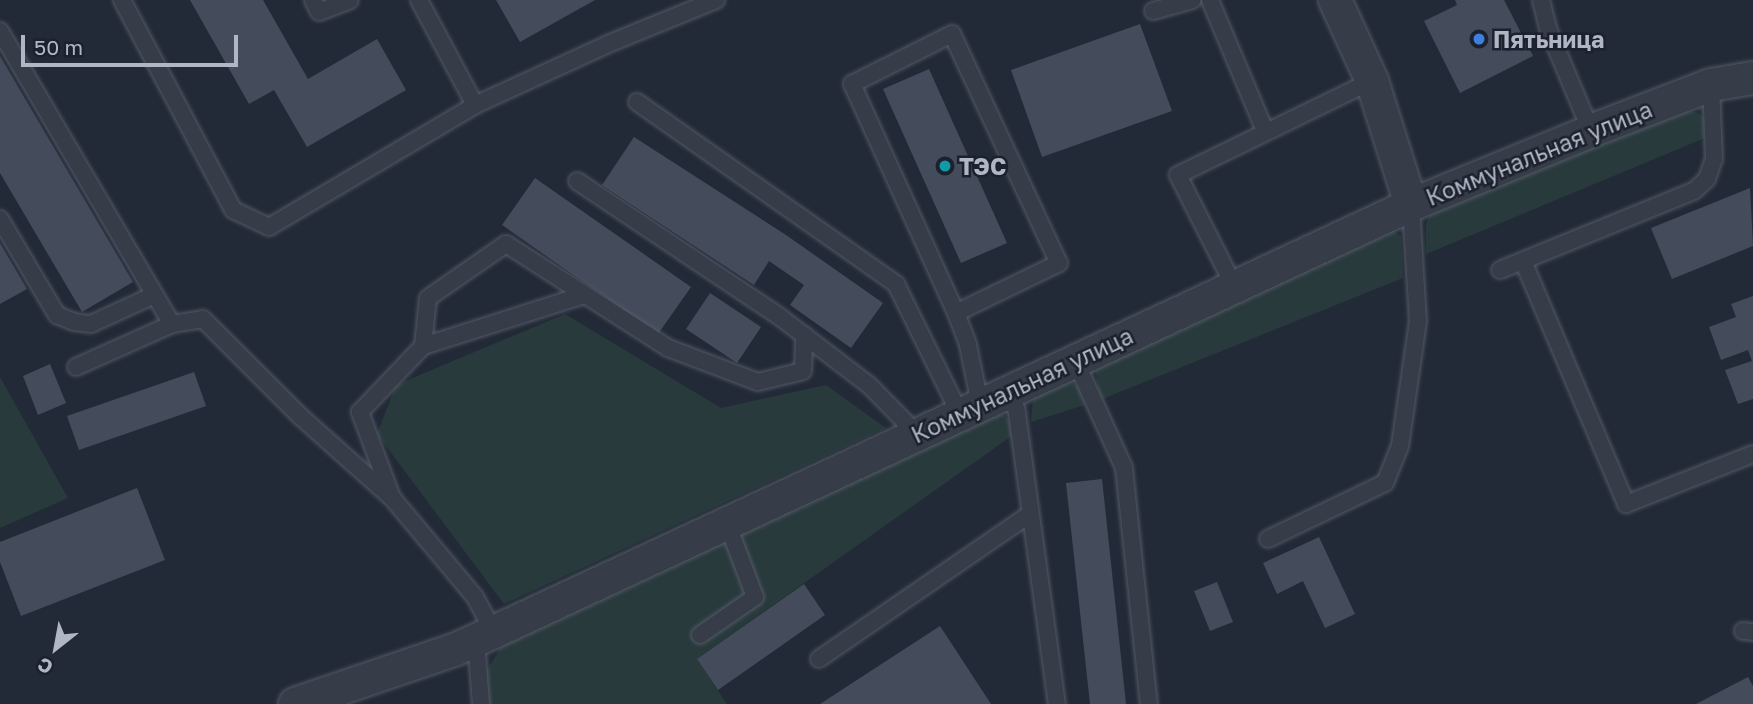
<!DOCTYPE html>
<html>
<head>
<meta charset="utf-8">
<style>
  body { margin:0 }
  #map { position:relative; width:1753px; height:704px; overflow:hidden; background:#222a37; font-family:"Golos Text",sans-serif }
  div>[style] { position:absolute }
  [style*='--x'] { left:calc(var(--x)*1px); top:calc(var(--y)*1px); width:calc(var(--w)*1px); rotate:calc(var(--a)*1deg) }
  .green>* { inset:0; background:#283a3c }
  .building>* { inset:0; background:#444c5c }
  .roads { filter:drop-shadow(0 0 2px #545966) drop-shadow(0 0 2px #545966) }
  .lane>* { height:16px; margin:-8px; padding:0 8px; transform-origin:8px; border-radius:8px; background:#363c48 }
  .street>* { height:32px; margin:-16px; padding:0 16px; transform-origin:16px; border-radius:16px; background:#363c48 }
  .dots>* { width:19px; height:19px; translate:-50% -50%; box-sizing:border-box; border:4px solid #1b212d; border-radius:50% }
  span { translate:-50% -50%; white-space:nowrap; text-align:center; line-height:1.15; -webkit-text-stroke:5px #1b212d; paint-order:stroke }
  .poi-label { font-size:23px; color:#b1b6c4; font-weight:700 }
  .left { translate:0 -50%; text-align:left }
  .street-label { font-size:23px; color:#b1b6c4 }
  .north { position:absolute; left:21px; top:613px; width:70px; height:70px; -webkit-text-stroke:5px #1b212d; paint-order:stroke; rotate:211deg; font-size:19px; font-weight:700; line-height:28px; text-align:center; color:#b1b6c4 }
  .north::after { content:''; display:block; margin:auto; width:24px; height:32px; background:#b1b6c4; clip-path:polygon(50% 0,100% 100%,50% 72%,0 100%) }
  .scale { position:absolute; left:21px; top:35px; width:217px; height:32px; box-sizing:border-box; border:4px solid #b1b6c4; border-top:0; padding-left:9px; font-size:21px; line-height:24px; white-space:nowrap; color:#b1b6c4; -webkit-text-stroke:5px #1b212d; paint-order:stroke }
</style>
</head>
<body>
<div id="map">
  <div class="green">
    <div style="clip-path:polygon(1686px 111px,1696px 112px,1704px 117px,1705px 138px,1426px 254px,1426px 225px,1430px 211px,1439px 203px)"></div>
    <div style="clip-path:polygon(1390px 229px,1401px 236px,1403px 278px,1100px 400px,1095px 368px)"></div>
    <div style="clip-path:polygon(565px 314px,721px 408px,826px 385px,886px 428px,504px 604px,377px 434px,396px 385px)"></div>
    <div style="clip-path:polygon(0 377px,68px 498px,0 528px)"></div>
    <div style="clip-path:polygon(1070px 381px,1079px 388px,1085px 405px,1031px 422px,1033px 397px)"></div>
    <div style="clip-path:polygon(1002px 413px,1010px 421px,1013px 435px,697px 659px,727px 704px,487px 704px,487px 670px,503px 644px)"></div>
  </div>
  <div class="building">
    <div style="clip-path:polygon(190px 0,263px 0,308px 79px,377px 39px,406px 90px,307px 147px,274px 90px,249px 104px)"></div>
    <div style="clip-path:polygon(496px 0,595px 0,520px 42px)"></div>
    <div style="clip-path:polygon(1455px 0,1504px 0,1533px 56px,1460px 93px,1424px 21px,1457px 5px)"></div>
    <div style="clip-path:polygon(1140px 24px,1172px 111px,1042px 157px,1011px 70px)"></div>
    <div style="clip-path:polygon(0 56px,133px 282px,82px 312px,0 173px)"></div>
    <div style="clip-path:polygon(929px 69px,1007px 243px,961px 263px,883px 89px)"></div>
    <div style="clip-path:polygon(634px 137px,786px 235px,883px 303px,851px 348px,790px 305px,804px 285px,769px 261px,754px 285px,602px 185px)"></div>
    <div style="clip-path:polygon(535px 178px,691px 287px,658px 334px,502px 225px)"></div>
    <div style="clip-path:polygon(1750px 188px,1753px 246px,1672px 279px,1651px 228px)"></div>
    <div style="clip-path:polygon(0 243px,27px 289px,0 304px)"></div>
    <div style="clip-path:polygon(710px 293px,761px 327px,737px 363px,686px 329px)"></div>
    <div style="clip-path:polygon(1753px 296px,1753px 399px,1738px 404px,1725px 370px,1752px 361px,1748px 350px,1721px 360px,1709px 327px,1736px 317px,1731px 304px)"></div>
    <div style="clip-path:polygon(50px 364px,66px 403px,38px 415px,23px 376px)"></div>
    <div style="clip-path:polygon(194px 372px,206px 406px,79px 450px,67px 416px)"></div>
    <div style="clip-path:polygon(1102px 479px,1126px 704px,1090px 704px,1066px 483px)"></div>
    <div style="clip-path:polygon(137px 488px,165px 560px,21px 616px,0 562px,0 542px)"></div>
    <div style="clip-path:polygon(1319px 537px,1355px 614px,1325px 628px,1303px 581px,1277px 594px,1263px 563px)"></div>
    <div style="clip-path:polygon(1217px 582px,1233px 622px,1210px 631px,1194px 591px)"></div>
    <div style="clip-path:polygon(804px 584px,825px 615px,718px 690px,697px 659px)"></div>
    <div style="clip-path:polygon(940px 626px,991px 704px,820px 704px)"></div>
    <div style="clip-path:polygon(1748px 677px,1753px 686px,1753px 704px,1696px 704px)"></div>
  </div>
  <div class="roads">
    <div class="lane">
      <div style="--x:122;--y:0;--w:238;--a:62.1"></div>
      <div style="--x:233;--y:210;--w:40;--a:25"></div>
      <div style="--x:269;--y:227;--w:239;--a:-30.6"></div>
      <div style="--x:475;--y:105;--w:146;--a:-24.6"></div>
      <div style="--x:608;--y:44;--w:117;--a:-22.2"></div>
      <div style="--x:313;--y:0;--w:13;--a:63"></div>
      <div style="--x:319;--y:12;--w:33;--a:-21"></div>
      <div style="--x:419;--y:0;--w:119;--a:61.9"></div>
      <div style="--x:1210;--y:0;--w:142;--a:67.2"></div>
      <div style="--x:1541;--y:0;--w:32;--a:76"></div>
      <div style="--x:1549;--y:31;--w:108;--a:67.2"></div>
      <div style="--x:1153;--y:11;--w:41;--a:-15.4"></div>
      <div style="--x:0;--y:31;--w:340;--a:59.6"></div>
      <div style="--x:952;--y:34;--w:253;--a:65"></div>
      <div style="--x:1059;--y:263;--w:114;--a:154.1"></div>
      <div style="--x:956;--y:313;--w:252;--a:-114.4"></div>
      <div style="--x:852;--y:84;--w:112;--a:-26.6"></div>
      <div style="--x:637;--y:102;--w:317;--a:35.1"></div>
      <div style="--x:896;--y:284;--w:145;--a:63.8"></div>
      <div style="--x:577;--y:181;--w:244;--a:33.8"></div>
      <div style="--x:780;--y:317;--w:112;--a:37.4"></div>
      <div style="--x:869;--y:385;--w:69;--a:45.6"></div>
      <div style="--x:0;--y:219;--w:112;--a:59.3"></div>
      <div style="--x:57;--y:315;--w:18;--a:22"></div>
      <div style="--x:74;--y:322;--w:17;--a:7"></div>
      <div style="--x:91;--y:324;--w:69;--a:-24.7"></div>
      <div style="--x:1523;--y:261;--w:264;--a:67"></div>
      <div style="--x:1626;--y:504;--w:136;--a:-21.5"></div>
      <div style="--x:1500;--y:270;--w:209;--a:-22.2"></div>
      <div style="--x:1694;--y:191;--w:18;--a:-43"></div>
      <div style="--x:1707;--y:179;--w:21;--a:-71"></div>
      <div style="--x:1714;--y:159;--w:74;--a:-92.3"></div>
      <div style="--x:1234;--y:286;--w:124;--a:-116.8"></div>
      <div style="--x:1178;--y:175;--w:216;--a:-25.9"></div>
      <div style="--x:584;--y:295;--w:169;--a:162.4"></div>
      <div style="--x:423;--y:346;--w:48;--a:-84.1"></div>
      <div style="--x:428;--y:298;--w:95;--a:-34.7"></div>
      <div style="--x:506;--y:244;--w:193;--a:32.7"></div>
      <div style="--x:668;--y:348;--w:96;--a:20.7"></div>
      <div style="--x:758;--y:382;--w:46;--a:-13.7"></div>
      <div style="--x:803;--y:371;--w:36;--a:-88"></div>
      <div style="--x:956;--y:313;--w:34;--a:69"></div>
      <div style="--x:968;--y:345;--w:60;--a:78.5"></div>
      <div style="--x:1076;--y:362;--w:116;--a:65.6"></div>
      <div style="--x:1124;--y:468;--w:237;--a:84"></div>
      <div style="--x:76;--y:367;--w:105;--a:-24.1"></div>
      <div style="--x:172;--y:324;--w:31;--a:-9"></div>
      <div style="--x:203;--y:319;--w:137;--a:45"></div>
      <div style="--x:300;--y:416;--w:125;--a:41.7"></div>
      <div style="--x:393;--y:499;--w:128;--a:50.1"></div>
      <div style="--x:475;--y:597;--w:40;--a:62"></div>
      <div style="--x:1011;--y:390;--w:24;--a:75"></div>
      <div style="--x:1017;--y:413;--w:294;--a:82.2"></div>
      <div style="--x:391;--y:495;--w:89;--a:-110.5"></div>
      <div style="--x:360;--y:412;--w:91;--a:-46.3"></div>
      <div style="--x:1268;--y:539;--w:130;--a:-25.6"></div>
      <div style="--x:1385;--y:483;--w:40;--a:-68"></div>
      <div style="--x:1400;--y:446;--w:126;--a:-81.8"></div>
      <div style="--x:1418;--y:321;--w:116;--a:-93.5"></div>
      <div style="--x:1743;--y:631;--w:10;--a:6"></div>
      <div style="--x:700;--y:635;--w:67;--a:-34.6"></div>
      <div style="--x:755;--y:597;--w:79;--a:-110.7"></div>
      <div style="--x:476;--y:640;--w:64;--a:85.5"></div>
      <div style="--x:819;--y:659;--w:256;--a:-34.5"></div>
    </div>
    <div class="street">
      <div style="--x:1335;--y:0;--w:89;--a:65.4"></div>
      <div style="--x:1372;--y:81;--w:130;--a:72.5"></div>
      <div style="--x:295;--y:704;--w:168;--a:-18.8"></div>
      <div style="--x:454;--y:650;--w:44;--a:-24.2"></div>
      <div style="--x:494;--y:632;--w:1012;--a:-24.97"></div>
      <div style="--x:1411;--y:205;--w:195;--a:-22.3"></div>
      <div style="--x:1591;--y:131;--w:129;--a:-21"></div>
      <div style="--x:1711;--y:85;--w:43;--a:-9.5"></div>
    </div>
  </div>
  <div class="dots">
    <div style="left:1479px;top:39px;background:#3f7fe0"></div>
    <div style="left:945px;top:166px;background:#0f9aa8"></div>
  </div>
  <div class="poi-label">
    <span class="left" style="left:1493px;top:39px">Пятьница</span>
    <span class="left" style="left:959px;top:166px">ТЭС</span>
  </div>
  <div class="street-label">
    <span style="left:1539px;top:153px;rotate:-22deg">Коммунальная улица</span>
    <span style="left:1022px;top:385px;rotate:-25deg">Коммунальная улица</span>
  </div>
  <div class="north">С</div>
  <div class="scale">50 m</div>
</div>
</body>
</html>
